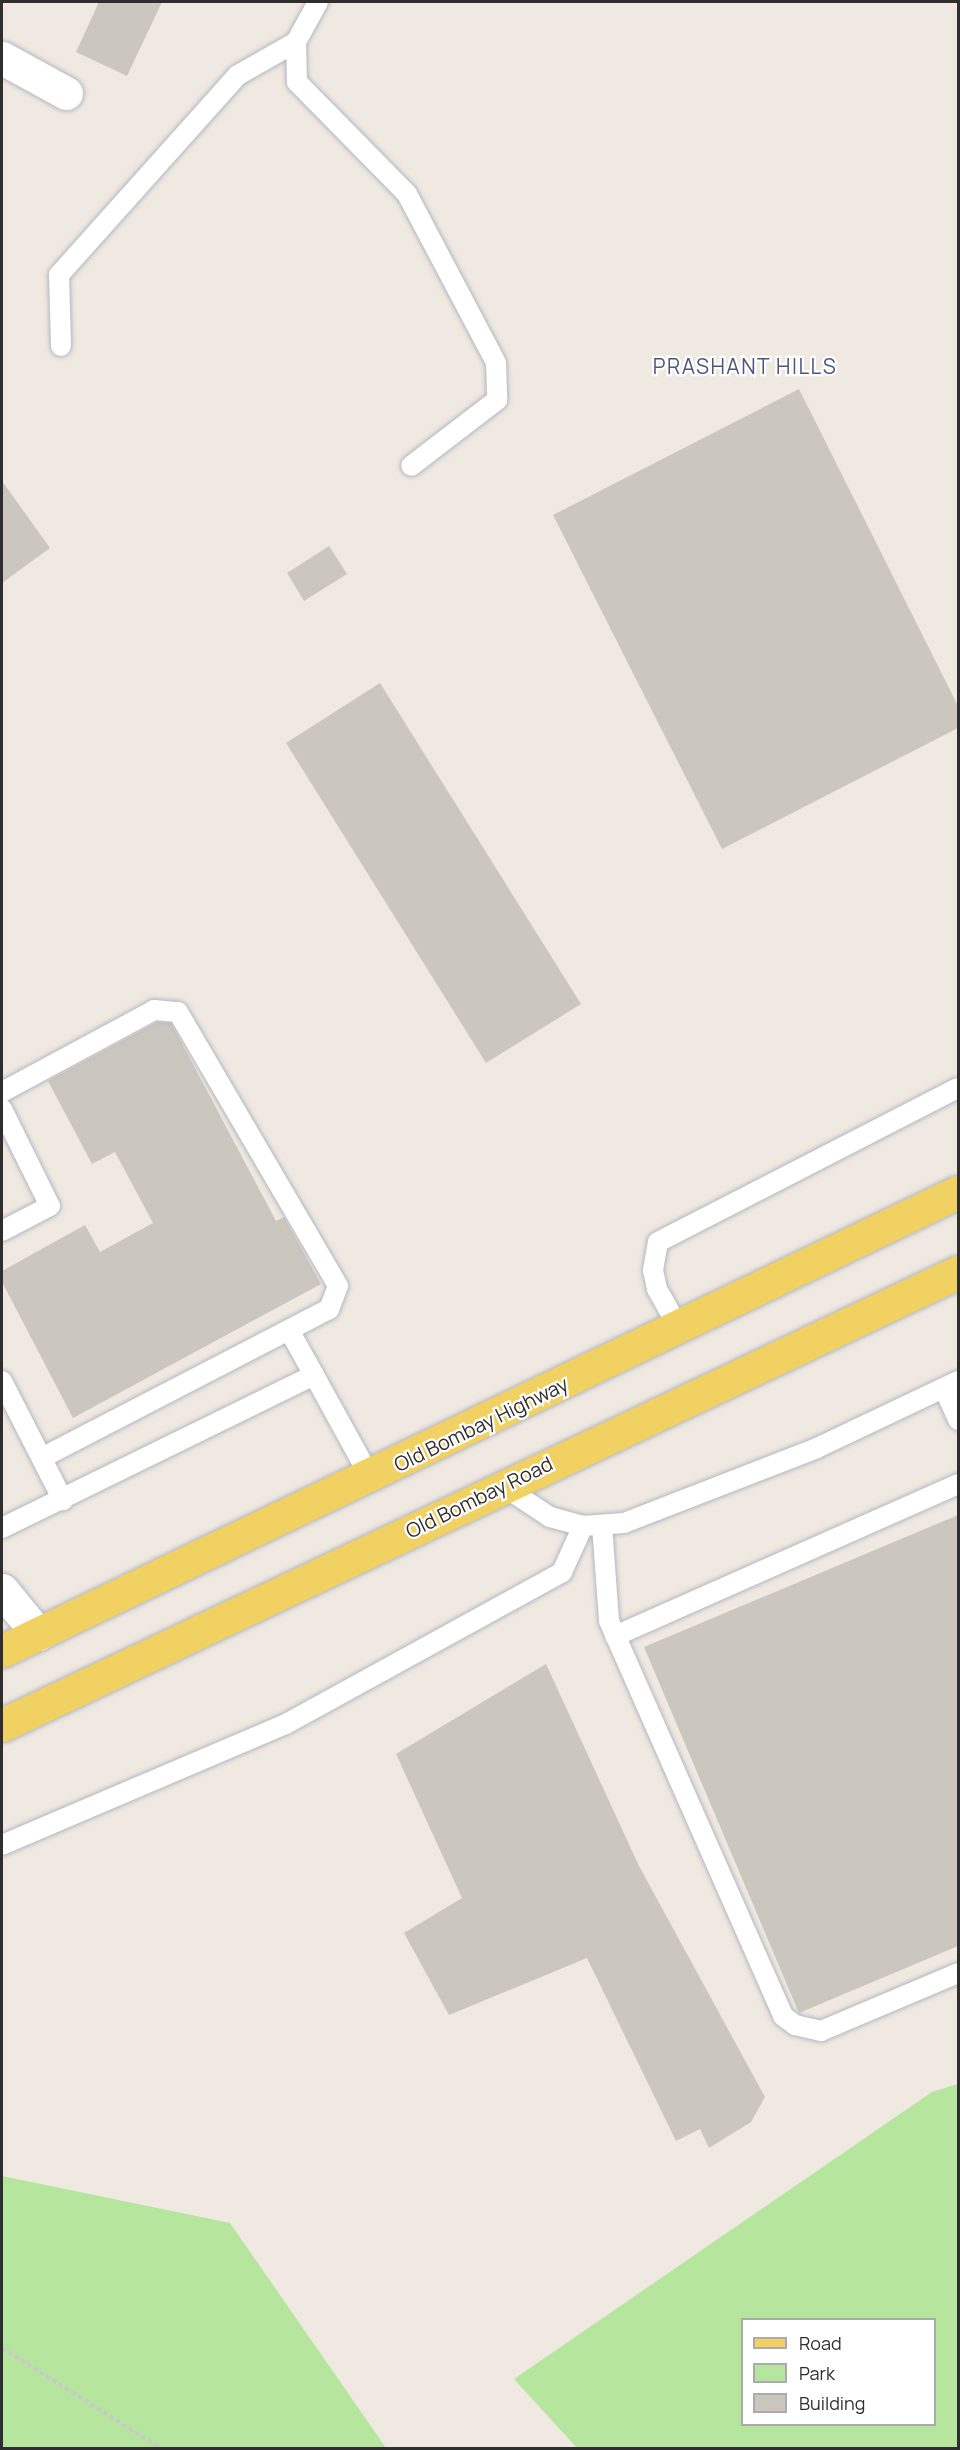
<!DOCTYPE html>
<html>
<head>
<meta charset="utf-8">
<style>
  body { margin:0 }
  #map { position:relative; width:960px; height:2450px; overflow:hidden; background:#efe9e1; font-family:Manrope,sans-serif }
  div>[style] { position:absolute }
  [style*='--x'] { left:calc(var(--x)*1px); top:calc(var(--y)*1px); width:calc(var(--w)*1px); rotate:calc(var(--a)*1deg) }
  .green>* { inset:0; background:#b6e59e }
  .building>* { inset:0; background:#cbc7bf }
  .path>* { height:4px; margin-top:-2px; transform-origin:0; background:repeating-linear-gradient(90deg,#c9c9c9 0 4.5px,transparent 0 7.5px) }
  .roads { filter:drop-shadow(0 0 2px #b4b7c1) drop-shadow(0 0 2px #b4b7c1) }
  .service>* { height:20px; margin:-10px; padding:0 10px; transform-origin:10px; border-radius:10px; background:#fff }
  .minor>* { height:33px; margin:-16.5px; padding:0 16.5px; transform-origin:16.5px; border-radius:16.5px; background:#fff }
  .tertiary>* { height:33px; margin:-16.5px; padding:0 16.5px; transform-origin:16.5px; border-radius:16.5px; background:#fff }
  .primary>* { height:33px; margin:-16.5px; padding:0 16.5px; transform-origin:16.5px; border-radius:16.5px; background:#f2d163 }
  span { translate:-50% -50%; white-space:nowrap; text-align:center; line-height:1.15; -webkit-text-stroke:4.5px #fff; paint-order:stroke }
  .street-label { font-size:20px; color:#2e2e2e }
  .neighbourhood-label { font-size:21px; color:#4d5680; letter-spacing:1.5px }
  .frame { position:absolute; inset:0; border:3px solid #2e2e2e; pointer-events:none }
  .legend { position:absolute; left:741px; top:2318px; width:195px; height:108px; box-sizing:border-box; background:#fff; border:2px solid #ababab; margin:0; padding:8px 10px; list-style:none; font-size:18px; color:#2e2e2e }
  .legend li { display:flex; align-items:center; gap:12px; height:30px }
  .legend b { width:30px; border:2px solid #ababab }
</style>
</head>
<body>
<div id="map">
  <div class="green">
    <div style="clip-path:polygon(evenodd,958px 2084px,958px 2448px,577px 2448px,514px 2379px,932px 2092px,958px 2084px,742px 2320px,934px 2320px,934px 2424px,742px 2424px,742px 2320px)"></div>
    <div style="clip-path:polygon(2px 2176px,230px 2223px,386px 2448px,2px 2448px)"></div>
  </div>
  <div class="building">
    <div style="clip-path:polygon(99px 2px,162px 2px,127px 76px,76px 52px)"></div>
    <div style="clip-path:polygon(799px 389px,958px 706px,958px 728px,722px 849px,553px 515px)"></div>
    <div style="clip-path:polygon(2px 481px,50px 548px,2px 583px)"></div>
    <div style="clip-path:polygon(329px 546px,347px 574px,304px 601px,287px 573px)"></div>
    <div style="clip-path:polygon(380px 683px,581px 1004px,486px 1063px,286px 743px)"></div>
    <div style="clip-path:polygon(157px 1022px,171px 1023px,276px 1221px,284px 1217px,321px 1284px,73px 1418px,2px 1282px,2px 1271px,85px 1225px,100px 1252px,153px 1223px,115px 1152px,92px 1164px,48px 1081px)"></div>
    <div style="clip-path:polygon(958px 1515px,958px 1946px,799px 2013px,644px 1647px)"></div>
    <div style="clip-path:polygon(546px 1664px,639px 1866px,765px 2097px,751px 2122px,709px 2148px,700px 2129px,676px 2141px,587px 1958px,449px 2015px,404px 1933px,462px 1898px,396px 1754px)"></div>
  </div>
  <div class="path">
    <div style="--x:2;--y:2348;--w:187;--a:32.3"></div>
  </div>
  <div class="roads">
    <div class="service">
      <div style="--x:318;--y:2;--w:46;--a:118.8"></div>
      <div style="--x:296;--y:42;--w:40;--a:88.6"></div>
      <div style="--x:297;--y:82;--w:157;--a:45.5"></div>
      <div style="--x:407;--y:194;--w:191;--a:62.2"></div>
      <div style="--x:496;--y:363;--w:37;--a:88"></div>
      <div style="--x:497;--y:400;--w:108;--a:142.5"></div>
      <div style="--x:61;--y:346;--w:71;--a:-91.6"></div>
      <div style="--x:59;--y:275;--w:268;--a:-48.2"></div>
      <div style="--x:238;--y:75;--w:67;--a:-29.6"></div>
      <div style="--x:2;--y:1092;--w:173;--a:-28.3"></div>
      <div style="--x:154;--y:1010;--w:24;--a:5"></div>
      <div style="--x:178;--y:1012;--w:317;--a:59.7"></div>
      <div style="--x:338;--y:1286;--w:25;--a:111"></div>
      <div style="--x:329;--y:1309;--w:323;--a:152.6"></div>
      <div style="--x:2;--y:1109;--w:108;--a:63.7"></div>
      <div style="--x:50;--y:1206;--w:54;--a:152.5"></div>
      <div style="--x:679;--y:1328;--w:45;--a:-119.4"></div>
      <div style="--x:657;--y:1289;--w:19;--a:-102"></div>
      <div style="--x:653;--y:1270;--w:28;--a:-80"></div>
      <div style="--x:658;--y:1242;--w:337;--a:-27.2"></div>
      <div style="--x:289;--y:1330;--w:51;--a:60.9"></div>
      <div style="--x:2;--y:1381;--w:134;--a:62.9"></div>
      <div style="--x:944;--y:1388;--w:35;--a:66"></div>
      <div style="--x:503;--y:1486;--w:56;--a:33.4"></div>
      <div style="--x:550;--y:1517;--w:34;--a:15"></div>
      <div style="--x:583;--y:1526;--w:41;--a:-4.2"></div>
      <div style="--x:624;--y:1523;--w:207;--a:-21.2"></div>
      <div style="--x:817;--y:1448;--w:156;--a:-25.4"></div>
      <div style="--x:602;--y:1525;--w:96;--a:85.8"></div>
      <div style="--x:609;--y:1621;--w:432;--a:66.2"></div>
      <div style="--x:783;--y:2016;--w:15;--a:37"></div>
      <div style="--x:795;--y:2025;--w:27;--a:13"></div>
      <div style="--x:821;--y:2031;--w:149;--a:-22.9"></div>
      <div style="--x:2;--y:1528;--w:347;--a:-26.1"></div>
      <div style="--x:314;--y:1375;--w:116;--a:61.2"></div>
      <div style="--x:615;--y:1636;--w:375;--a:-23.9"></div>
      <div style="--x:2;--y:1845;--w:309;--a:-23.1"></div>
      <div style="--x:286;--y:1724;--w:315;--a:-28.8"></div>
      <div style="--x:562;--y:1572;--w:51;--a:-65.5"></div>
    </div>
    <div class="minor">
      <div style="--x:2;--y:58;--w:73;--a:28.7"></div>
    </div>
    <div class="tertiary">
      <div style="--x:2;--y:1590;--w:57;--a:50.7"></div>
    </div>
    <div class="primary">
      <div style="--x:2;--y:1651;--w:1060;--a:-25.65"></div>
      <div style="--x:2;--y:1725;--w:1058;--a:-25.35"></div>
    </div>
  </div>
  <div class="street-label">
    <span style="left:481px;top:1424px;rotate:-26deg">Old Bombay Highway</span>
    <span style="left:479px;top:1497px;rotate:-26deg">Old Bombay Road</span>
  </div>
  <div class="neighbourhood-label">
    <span style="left:745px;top:366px">PRASHANT HILLS</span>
  </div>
  <div class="frame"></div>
  <ul class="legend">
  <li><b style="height:8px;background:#f2d163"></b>Road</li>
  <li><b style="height:16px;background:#b6e59e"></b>Park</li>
  <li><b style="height:16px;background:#cbc7bf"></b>Building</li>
  </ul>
</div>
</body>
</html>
